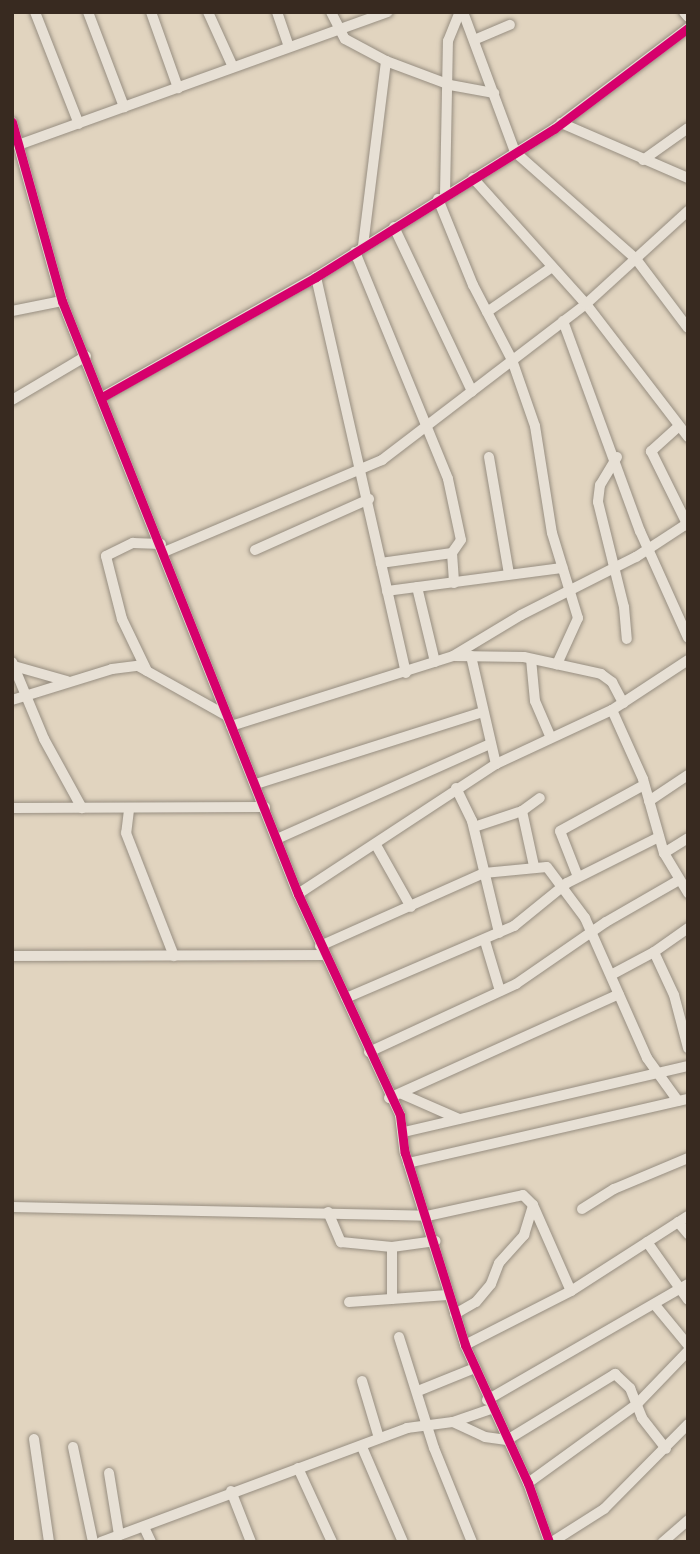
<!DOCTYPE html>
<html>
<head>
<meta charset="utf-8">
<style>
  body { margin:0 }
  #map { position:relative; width:700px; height:1554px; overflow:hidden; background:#e1d4bf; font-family:"Gentium Book Plus",serif }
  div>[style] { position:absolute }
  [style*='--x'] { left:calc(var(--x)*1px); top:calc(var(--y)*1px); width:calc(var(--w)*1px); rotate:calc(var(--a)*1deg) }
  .roads { filter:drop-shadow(0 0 2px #978e81) drop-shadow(0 0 2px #978e81) }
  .minor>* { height:10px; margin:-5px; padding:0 5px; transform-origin:5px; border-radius:5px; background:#e7e0d5 }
  .cycleway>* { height:9px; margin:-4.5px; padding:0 4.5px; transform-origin:4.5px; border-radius:4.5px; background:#d6006c }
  span { translate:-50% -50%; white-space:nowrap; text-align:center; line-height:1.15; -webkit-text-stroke:7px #f5e6cc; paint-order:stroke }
  .frame { position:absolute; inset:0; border:14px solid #382a20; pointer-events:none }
</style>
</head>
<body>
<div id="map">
  <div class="roads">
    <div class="minor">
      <div style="--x:35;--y:12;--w:120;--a:68.6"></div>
      <div style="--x:88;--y:12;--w:102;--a:69.2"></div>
      <div style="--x:151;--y:12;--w:81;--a:70.4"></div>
      <div style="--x:208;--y:12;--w:60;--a:65.6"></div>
      <div style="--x:277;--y:12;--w:36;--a:71"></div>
      <div style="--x:331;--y:12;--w:30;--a:63"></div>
      <div style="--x:345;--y:39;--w:47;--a:28.2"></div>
      <div style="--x:386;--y:61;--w:68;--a:20.6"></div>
      <div style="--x:450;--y:85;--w:45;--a:10.3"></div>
      <div style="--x:463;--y:12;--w:149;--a:69.6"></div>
      <div style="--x:515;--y:152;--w:162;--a:41.5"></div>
      <div style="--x:636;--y:259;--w:86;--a:53"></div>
      <div style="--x:684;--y:12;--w:6;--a:51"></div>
      <div style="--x:474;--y:40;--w:39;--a:-23"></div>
      <div style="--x:12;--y:122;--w:186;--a:74.4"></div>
      <div style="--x:62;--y:301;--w:638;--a:68.3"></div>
      <div style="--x:298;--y:894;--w:243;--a:65.2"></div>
      <div style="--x:400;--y:1115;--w:38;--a:83"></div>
      <div style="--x:405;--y:1153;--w:201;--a:72.6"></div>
      <div style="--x:465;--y:1345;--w:152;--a:65.5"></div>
      <div style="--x:528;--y:1483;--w:63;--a:70.4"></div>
      <div style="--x:561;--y:123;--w:138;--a:23.4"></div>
      <div style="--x:18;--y:145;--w:393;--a:-19.8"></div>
      <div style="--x:643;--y:160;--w:55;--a:-35.4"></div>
      <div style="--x:473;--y:178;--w:169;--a:48.1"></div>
      <div style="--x:586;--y:304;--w:168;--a:52.5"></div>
      <div style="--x:445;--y:195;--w:154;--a:-88.9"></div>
      <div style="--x:448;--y:41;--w:31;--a:-68"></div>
      <div style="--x:438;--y:199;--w:93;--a:67.9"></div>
      <div style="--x:473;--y:285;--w:85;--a:62.5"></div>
      <div style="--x:512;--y:360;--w:70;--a:70.8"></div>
      <div style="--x:535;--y:426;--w:108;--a:81"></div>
      <div style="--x:552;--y:533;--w:89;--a:73"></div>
      <div style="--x:578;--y:618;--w:51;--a:114.5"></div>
      <div style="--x:394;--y:227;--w:182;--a:64.6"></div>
      <div style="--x:363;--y:246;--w:186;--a:-82.9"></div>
      <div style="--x:355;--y:252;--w:245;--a:67.7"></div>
      <div style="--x:448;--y:479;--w:62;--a:78"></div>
      <div style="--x:461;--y:540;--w:16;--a:125"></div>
      <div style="--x:452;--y:553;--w:72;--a:172"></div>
      <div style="--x:316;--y:277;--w:406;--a:77.2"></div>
      <div style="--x:12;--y:311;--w:51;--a:-11.3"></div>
      <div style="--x:487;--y:312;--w:79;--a:-34.7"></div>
      <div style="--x:563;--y:321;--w:224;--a:69.9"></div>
      <div style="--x:640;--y:531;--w:117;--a:65.8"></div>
      <div style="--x:104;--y:396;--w:243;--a:-29.3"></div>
      <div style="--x:316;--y:277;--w:280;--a:-31.9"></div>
      <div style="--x:554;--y:129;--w:168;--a:-37"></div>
      <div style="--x:12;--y:400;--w:86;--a:-30.7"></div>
      <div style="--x:679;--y:426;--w:38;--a:138"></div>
      <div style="--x:651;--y:451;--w:84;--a:63.7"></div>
      <div style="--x:489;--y:457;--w:119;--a:80.3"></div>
      <div style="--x:617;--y:457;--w:33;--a:121"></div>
      <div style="--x:600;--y:485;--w:17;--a:97"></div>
      <div style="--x:598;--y:502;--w:108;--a:76.1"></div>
      <div style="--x:624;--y:607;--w:32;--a:85"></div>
      <div style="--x:255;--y:550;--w:125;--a:-24.1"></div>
      <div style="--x:164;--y:552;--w:237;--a:-22.9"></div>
      <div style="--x:382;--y:460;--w:257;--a:-37.4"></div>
      <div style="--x:586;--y:304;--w:138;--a:-42.4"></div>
      <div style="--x:452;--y:553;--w:30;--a:86"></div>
      <div style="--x:417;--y:587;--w:77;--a:76.5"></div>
      <div style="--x:387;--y:591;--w:177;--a:-7.5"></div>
      <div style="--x:455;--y:656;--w:69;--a:0.8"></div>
      <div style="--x:524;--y:657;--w:79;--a:12.4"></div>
      <div style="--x:601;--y:674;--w:14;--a:36"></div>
      <div style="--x:612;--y:682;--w:24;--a:62"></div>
      <div style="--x:471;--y:656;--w:111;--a:77"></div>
      <div style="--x:531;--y:659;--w:42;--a:84.6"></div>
      <div style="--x:535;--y:701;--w:40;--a:66.6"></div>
      <div style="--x:12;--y:662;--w:83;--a:67.4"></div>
      <div style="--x:44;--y:739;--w:79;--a:61.2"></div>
      <div style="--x:14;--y:666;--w:55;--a:15.8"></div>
      <div style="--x:147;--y:671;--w:58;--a:-115.7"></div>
      <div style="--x:122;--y:619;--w:65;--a:-104.3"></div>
      <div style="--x:106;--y:556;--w:30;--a:-26"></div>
      <div style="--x:133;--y:543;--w:28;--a:2"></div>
      <div style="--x:12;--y:700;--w:105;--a:-17.2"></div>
      <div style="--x:112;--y:669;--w:26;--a:-7"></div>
      <div style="--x:138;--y:666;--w:102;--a:29.3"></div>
      <div style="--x:612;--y:710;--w:76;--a:65.8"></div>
      <div style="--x:643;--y:779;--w:77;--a:74.2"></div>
      <div style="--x:664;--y:853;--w:47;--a:59"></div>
      <div style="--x:231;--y:726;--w:233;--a:-17.5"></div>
      <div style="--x:453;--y:656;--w:79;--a:-31.1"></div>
      <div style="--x:521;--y:615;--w:129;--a:-26.8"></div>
      <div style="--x:636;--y:557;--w:62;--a:-33.2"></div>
      <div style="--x:256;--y:784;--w:238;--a:-17.6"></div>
      <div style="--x:456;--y:788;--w:37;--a:64"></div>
      <div style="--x:472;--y:821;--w:115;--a:76.4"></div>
      <div style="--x:649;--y:801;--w:47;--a:-33.7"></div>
      <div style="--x:12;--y:808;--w:253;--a:-0.2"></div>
      <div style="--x:129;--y:810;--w:23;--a:97"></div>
      <div style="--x:126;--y:833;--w:132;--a:68.7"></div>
      <div style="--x:522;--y:811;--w:56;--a:77.7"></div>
      <div style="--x:474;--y:827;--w:51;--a:-18.4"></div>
      <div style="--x:522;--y:811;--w:22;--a:-36"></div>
      <div style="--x:279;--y:838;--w:231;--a:-24"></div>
      <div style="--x:376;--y:845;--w:71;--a:60.6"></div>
      <div style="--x:664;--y:853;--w:28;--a:-32"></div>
      <div style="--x:578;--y:877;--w:49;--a:-111.4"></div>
      <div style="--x:560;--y:831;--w:96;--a:-28.7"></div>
      <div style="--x:298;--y:894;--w:237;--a:-33.3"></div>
      <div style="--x:496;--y:764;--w:128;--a:-25"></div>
      <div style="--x:612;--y:710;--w:91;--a:-33.3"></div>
      <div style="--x:485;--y:941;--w:52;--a:73.3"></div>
      <div style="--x:320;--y:946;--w:180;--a:-24"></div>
      <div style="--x:484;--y:873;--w:63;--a:-5.4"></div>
      <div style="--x:547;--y:867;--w:64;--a:53.3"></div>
      <div style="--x:585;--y:918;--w:153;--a:66.1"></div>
      <div style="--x:647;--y:1058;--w:53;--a:54.2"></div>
      <div style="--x:654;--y:952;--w:42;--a:-35.2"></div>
      <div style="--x:12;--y:956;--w:313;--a:-0.2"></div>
      <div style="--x:611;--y:975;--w:49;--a:-28.1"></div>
      <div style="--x:654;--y:952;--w:47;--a:65.1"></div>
      <div style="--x:674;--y:995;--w:55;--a:75.2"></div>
      <div style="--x:346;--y:998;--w:183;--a:-23.2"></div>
      <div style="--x:514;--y:926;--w:68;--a:-39.1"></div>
      <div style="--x:567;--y:883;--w:103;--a:-26.6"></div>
      <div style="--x:369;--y:1052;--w:162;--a:-24.8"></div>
      <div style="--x:516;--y:984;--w:109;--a:-34.6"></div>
      <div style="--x:606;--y:922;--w:84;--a:-29.9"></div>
      <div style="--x:402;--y:1094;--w:62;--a:23.7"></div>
      <div style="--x:389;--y:1098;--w:252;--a:-24.3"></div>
      <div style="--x:404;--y:1132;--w:292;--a:-13.1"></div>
      <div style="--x:408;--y:1163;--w:287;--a:-12.9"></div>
      <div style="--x:12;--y:1207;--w:415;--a:1.2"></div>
      <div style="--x:427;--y:1216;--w:98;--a:-12.3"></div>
      <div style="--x:523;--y:1195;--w:14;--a:45"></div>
      <div style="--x:533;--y:1205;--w:94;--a:66.2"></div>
      <div style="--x:582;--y:1209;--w:38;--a:-32"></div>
      <div style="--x:614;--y:1189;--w:80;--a:-22.7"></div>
      <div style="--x:328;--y:1212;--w:33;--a:67"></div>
      <div style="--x:341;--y:1242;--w:51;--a:5.6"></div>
      <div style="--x:392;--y:1247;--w:44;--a:-7.8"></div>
      <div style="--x:678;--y:1222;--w:16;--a:50"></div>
      <div style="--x:647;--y:1242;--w:71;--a:54.7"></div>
      <div style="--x:392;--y:1247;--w:52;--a:90"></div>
      <div style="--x:349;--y:1302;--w:99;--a:-4"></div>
      <div style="--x:655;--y:1305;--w:52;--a:50.5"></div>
      <div style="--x:455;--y:1314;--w:24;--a:-30"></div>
      <div style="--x:476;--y:1302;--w:23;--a:-50"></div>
      <div style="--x:491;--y:1284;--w:22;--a:-69"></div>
      <div style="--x:499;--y:1263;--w:38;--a:-48"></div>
      <div style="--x:524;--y:1235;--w:31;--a:-73"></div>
      <div style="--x:399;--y:1337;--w:116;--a:72.5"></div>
      <div style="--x:434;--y:1448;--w:101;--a:68"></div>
      <div style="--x:465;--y:1345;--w:119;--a:-27"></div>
      <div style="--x:571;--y:1291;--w:139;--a:-32.7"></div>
      <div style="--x:362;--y:1381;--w:59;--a:73.4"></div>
      <div style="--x:418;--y:1391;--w:61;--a:-22"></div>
      <div style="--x:487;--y:1400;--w:232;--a:-30"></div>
      <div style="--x:453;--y:1422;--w:35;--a:25"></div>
      <div style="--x:485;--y:1437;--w:22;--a:8"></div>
      <div style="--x:507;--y:1440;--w:127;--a:-31.4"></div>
      <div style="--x:615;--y:1374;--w:21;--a:43"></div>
      <div style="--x:630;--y:1388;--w:32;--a:68"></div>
      <div style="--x:642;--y:1418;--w:39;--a:52"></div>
      <div style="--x:34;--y:1439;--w:104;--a:81.7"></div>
      <div style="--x:73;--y:1447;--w:97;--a:78.1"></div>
      <div style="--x:362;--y:1447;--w:103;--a:66.7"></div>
      <div style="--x:298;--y:1468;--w:81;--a:65.3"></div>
      <div style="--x:109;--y:1473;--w:63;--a:80.8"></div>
      <div style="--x:528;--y:1483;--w:135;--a:-35.9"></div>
      <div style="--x:637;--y:1404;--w:74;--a:-46.1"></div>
      <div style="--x:231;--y:1491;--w:55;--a:68.6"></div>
      <div style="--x:144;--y:1527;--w:17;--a:65"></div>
      <div style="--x:101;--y:1542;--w:327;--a:-20.4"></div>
      <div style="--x:407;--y:1428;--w:46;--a:-7.4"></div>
      <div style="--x:453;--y:1422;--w:40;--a:-18.9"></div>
      <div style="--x:552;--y:1542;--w:62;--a:-32.4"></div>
      <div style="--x:604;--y:1509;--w:120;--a:-45.3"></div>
      <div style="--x:663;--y:1542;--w:33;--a:-41"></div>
    </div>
  </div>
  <div class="cycleway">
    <div style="--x:12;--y:122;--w:186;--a:74.4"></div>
    <div style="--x:62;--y:301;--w:638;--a:68.3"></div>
    <div style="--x:298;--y:894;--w:243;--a:65.2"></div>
    <div style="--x:400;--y:1115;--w:38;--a:83"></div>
    <div style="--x:405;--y:1153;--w:201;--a:72.6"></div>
    <div style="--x:465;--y:1345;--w:152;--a:65.5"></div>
    <div style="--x:528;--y:1483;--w:63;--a:70.4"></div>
    <div style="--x:104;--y:396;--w:243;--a:-29.3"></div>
    <div style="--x:316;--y:277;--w:280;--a:-31.9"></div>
    <div style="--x:554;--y:129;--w:168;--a:-37"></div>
  </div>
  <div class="frame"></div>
</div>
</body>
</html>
